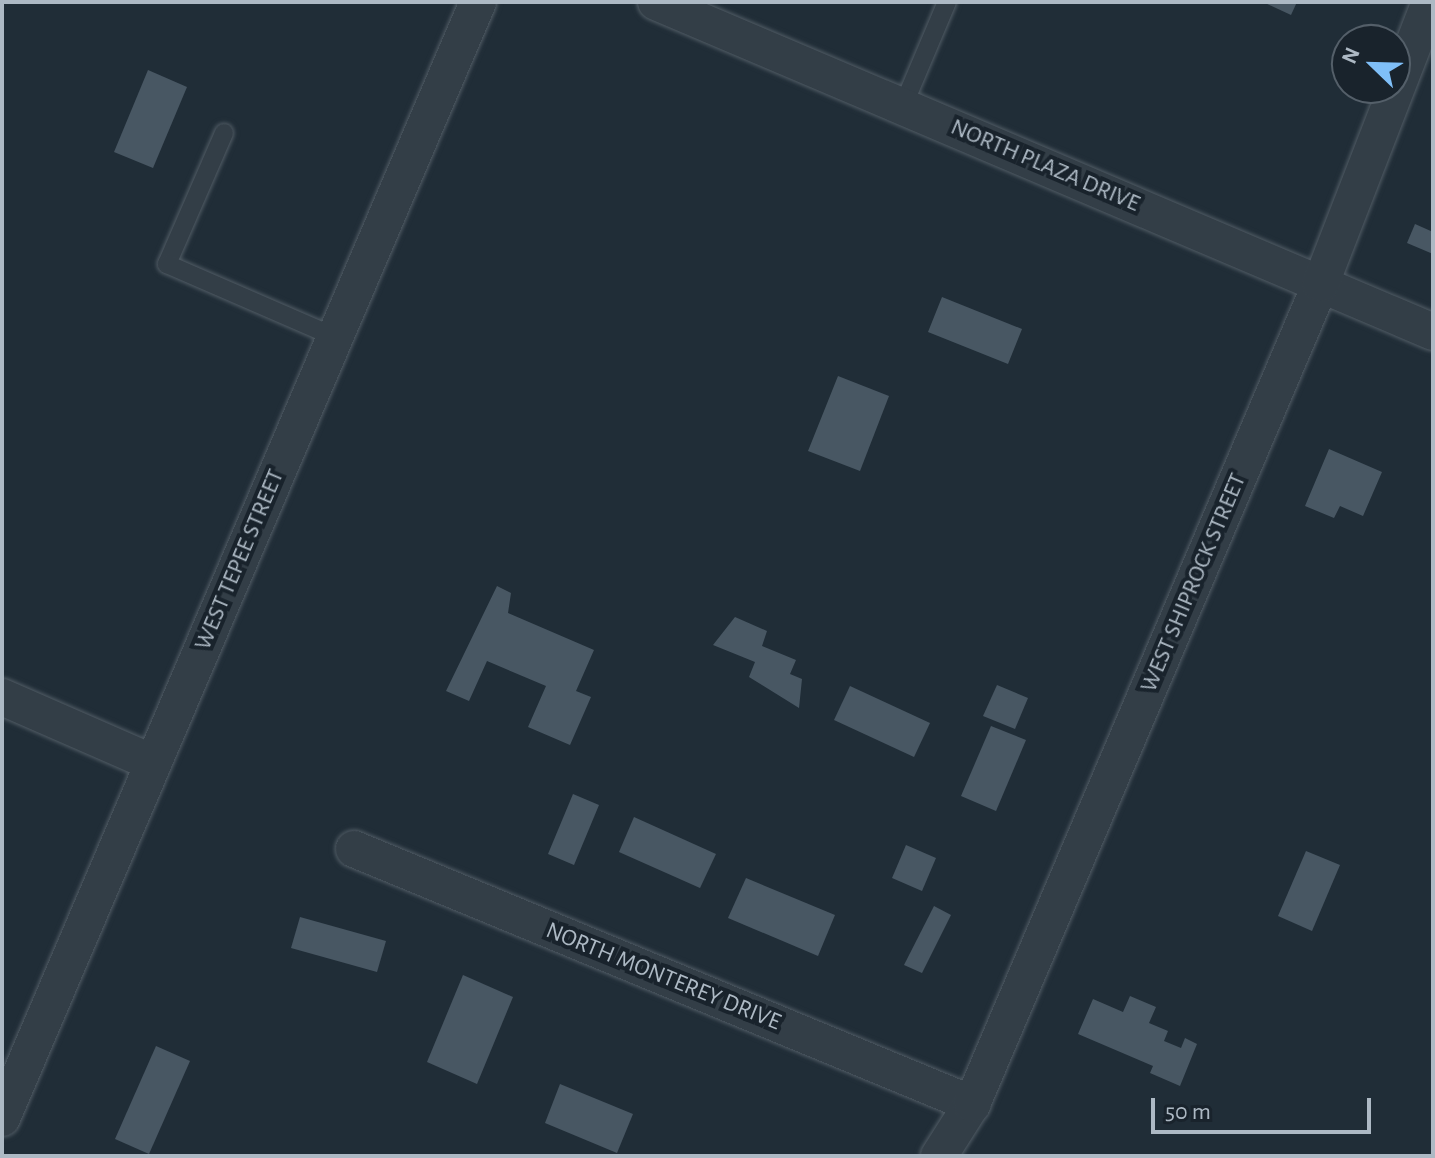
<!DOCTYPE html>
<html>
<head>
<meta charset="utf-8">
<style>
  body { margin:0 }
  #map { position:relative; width:1435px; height:1158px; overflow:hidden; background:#202d37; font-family:"Alegreya Sans",sans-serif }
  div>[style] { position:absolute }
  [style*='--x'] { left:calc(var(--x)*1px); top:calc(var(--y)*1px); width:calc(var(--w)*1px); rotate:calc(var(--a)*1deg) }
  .building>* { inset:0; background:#485763 }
  .roads { filter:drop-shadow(0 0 2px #515c65) drop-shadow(0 0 2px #515c65) }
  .service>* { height:18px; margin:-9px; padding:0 9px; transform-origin:9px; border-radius:9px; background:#333e47 }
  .minor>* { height:36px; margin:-18px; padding:0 18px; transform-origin:18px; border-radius:18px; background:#333e47 }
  span { translate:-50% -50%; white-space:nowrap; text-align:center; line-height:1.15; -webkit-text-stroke:8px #19232c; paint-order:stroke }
  .street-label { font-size:24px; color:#adb9c4 }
  .frame { position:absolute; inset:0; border:4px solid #adb9c4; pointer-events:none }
  .north { position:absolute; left:1331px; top:24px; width:80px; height:80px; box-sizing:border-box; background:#19232c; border:2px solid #545f69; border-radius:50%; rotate:293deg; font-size:22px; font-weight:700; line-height:32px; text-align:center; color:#adb9c4 }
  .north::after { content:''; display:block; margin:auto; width:28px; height:36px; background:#7fbff8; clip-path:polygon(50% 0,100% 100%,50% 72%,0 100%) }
  .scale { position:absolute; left:1151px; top:1098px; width:220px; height:36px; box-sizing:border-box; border:4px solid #adb9c4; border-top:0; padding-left:10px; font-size:24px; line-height:28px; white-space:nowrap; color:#adb9c4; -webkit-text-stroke:6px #19232c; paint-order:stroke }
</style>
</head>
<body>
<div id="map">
  <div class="building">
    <div style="clip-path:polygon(1263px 2px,1297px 2px,1291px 15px)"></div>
    <div style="clip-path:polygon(148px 70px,187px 87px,153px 168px,114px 152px)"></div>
    <div style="clip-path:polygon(1415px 224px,1433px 232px,1433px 254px,1407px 243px)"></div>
    <div style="clip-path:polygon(942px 297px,1022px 329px,1008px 364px,928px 332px)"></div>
    <div style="clip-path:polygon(838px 376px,889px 396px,860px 471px,808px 451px)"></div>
    <div style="clip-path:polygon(1329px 449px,1382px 472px,1363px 516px,1340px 506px,1334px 518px,1305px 506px)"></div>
    <div style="clip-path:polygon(497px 586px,511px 593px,508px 613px,594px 650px,576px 691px,591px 697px,570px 745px,528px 727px,546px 686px,487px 661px,469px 701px,446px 691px)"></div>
    <div style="clip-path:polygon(735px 617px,767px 631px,762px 646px,796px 660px,790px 674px,802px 679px,799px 708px,749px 677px,755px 662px,713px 645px)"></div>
    <div style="clip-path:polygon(997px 685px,1028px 698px,1015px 729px,983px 716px)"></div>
    <div style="clip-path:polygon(850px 686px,930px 723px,914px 757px,834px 720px)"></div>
    <div style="clip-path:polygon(991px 726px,1026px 740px,996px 811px,961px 796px)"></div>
    <div style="clip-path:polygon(573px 794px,599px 805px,574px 865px,548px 854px)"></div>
    <div style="clip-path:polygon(634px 817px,716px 854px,700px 888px,619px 852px)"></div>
    <div style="clip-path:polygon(906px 845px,936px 858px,922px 891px,892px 878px)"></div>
    <div style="clip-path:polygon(1306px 851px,1340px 865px,1312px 931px,1278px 916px)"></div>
    <div style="clip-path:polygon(746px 878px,835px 915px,818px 956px,728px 918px)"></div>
    <div style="clip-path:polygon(934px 906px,951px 915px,922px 973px,904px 965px)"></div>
    <div style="clip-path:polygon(300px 917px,386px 941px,377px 972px,291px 948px)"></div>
    <div style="clip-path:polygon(463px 975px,513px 997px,477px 1084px,427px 1062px)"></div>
    <div style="clip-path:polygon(1130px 996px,1156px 1007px,1149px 1023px,1168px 1031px,1164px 1041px,1181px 1048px,1185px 1038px,1197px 1044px,1180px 1086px,1150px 1073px,1153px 1066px,1078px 1034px,1093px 999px,1123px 1012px)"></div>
    <div style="clip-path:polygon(156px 1046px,190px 1061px,149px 1154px,115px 1139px)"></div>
    <div style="clip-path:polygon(560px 1084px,633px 1114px,617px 1153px,545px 1123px)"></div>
  </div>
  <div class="roads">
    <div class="service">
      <div style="--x:903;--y:106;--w:113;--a:-67.1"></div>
      <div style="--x:224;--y:133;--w:143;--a:113.5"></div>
      <div style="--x:167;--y:264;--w:183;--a:23.5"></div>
    </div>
    <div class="minor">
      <div style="--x:656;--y:2;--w:844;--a:23.01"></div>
      <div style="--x:2;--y:697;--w:165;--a:23.6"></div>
      <div style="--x:354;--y:849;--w:669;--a:22.42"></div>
      <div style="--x:2;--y:1118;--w:1213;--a:-66.9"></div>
      <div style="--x:939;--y:1156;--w:62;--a:-57.6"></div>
      <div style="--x:972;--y:1104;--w:892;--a:-66.97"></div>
      <div style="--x:1321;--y:283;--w:301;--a:-68.8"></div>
    </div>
  </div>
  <div class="street-label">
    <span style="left:1045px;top:166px;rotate:23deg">NORTH PLAZA DRIVE</span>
    <span style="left:240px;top:560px;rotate:-67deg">WEST TEPEE STREET</span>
    <span style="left:1194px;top:583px;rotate:-67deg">WEST SHIPROCK STREET</span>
    <span style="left:663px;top:977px;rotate:22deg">NORTH MONTEREY DRIVE</span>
  </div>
  <div class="frame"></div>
  <div class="north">N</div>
  <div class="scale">50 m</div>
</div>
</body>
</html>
